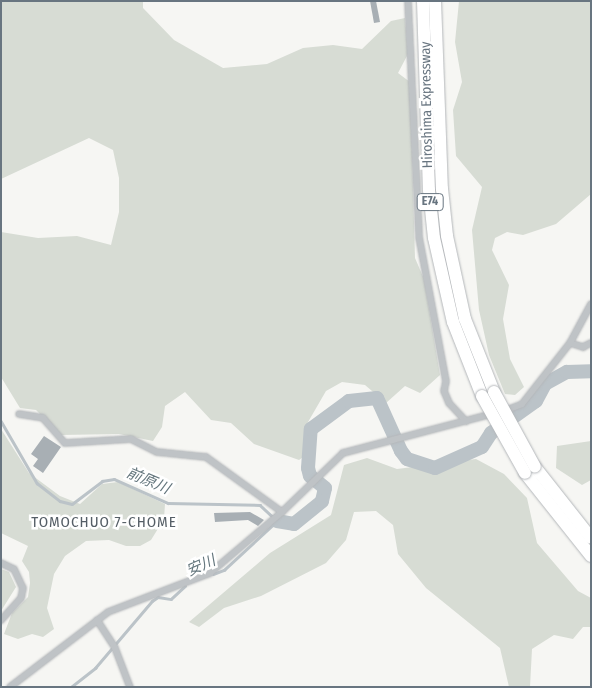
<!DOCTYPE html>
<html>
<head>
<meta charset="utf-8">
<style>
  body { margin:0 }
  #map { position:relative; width:592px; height:688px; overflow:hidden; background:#f6f6f3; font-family:"Fira Sans Condensed","Noto Sans JP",sans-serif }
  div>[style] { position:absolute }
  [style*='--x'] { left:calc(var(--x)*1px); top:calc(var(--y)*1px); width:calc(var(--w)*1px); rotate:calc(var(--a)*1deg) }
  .green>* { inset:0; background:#d7dcd4 }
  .stream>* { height:2.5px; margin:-1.25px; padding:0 1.25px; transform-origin:1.25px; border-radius:1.25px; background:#bbc3c8 }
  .river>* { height:14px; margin:-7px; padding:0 7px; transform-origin:7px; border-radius:7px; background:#bbc3c8 }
  .building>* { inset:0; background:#a8afb4 }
  .roads { filter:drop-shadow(0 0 1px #b4b7ba) drop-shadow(0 0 1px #b4b7ba) }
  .minor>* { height:6px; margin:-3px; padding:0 3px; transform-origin:3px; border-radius:3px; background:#bfc3c6 }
  .motorway>* { height:12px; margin:-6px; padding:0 6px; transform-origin:6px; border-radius:6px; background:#fff }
  .bridges { filter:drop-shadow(0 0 1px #b4b7ba) drop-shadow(0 0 1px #b4b7ba) }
  .motorway-bridge>* { height:12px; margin:-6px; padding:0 6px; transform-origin:6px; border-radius:6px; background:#fff }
  span { translate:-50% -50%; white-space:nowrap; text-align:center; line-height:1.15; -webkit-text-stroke:5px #fff; paint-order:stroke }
  .shield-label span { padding:1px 4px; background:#fff; border:1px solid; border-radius:4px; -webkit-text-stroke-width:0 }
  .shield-label { font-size:12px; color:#687580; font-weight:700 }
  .street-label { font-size:14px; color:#687580 }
  .water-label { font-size:15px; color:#64767d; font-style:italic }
  .neighbourhood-label { font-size:15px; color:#555e66; letter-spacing:1px }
  .frame { position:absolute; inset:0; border:2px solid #687580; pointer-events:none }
</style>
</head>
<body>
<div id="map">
  <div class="green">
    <div style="clip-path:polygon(1px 1px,143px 1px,143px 8px,174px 40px,223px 68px,267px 64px,303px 48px,333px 45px,362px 49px,391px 21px,405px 18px,408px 54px,398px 73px,410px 82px,415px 258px,424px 279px,440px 375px,420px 393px,405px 386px,386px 403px,365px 385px,342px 382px,326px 391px,304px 429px,306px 455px,299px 460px,254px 444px,231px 423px,211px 420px,185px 392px,165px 406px,162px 427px,153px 441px,119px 434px,61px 435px,36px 410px,20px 408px,1px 377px,1px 232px,38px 238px,77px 236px,111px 245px,119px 212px,119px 178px,113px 150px,89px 138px,1px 179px)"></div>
    <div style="clip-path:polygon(459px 1px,591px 1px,591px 194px,556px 224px,523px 235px,507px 232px,495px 238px,492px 250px,509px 285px,503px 319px,510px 359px,524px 387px,515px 395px,505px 394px,489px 355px,479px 310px,472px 230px,482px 187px,456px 156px,453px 110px,462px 82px,455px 42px)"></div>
    <div style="clip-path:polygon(1px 429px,29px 473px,60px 496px,80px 504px,102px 484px,118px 482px,165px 504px,164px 519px,151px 540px,140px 546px,126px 546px,109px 540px,86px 541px,65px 556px,54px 574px,47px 608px,54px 629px,43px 637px,32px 634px,18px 639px,4px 634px,12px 613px,28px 597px,30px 583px,29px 572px,22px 561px,28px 546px,1px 533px)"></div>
    <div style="clip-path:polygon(591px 441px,591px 480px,582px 485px,556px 468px,557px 446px)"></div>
    <div style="clip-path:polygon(367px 458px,397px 469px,476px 459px,504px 474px,527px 498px,537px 543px,578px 591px,591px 598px,591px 627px,583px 627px,573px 639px,554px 635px,532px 649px,530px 687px,509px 687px,500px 648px,426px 588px,398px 554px,393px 525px,376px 511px,354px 512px,346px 540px,326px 563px,261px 596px,224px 608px,199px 627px,189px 622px,270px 553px,331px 515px,344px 465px)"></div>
    <div style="clip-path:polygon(1px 569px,9px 572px,16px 587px,1px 611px)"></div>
  </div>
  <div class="stream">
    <div style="--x:1;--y:421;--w:72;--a:59.9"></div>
    <div style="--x:37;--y:483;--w:29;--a:38"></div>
    <div style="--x:60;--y:501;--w:12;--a:14"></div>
    <div style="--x:72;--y:504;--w:38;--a:-37"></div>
    <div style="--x:102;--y:481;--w:12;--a:-9"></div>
    <div style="--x:114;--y:479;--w:59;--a:24"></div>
    <div style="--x:168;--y:503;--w:92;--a:1.2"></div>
    <div style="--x:260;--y:505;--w:16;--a:43"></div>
    <div style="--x:213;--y:574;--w:12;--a:-20"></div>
    <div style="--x:224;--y:570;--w:72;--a:-42.8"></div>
    <div style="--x:71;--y:687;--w:31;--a:-38"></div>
    <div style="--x:95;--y:668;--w:88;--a:-49.6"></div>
    <div style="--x:152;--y:601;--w:7;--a:-34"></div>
    <div style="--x:158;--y:597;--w:13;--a:9"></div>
    <div style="--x:171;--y:599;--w:19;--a:-43"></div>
  </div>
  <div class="river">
    <div style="--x:277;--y:521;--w:17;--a:10"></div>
    <div style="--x:294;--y:524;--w:36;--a:-39"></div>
    <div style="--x:322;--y:501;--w:13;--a:-77"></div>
    <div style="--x:325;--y:488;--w:19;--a:-141"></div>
    <div style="--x:310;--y:476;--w:8;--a:-104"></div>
    <div style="--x:308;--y:468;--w:39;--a:-86"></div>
    <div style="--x:311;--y:429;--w:47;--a:-36.4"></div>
    <div style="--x:349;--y:401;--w:28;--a:-6"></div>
    <div style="--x:377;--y:398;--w:58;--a:65.6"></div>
    <div style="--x:401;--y:451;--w:10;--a:53"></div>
    <div style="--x:407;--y:459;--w:29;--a:18"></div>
    <div style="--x:435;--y:468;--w:51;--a:-24.1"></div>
    <div style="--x:482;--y:447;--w:17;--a:-57"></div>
    <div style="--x:491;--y:433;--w:55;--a:-35.4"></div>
    <div style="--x:536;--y:401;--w:19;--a:-62"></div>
    <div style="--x:545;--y:384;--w:25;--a:-29"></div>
    <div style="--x:567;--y:372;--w:24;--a:-2"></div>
  </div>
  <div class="building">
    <div style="clip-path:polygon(370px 1px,376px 1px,380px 22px,374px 23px)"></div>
    <div style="clip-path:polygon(44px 436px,61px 447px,43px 473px,33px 466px,38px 459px,31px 454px)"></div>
    <div style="clip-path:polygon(250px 512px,264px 520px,258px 526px,248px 520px,215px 522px,214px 513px)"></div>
  </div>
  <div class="roads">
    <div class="minor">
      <div style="--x:408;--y:1;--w:236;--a:87.3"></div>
      <div style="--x:419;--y:237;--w:147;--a:79.4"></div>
      <div style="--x:446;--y:381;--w:10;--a:101"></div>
      <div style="--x:444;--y:391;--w:13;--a:67"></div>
      <div style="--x:449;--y:403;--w:25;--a:47"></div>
      <div style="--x:570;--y:343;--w:14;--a:17"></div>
      <div style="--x:583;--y:347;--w:9;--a:-27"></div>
      <div style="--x:504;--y:411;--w:19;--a:-21"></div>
      <div style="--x:522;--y:404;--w:78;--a:-51.8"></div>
      <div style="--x:570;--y:343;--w:44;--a:-61.7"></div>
      <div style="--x:19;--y:414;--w:24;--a:9"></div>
      <div style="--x:43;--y:418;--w:33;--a:49"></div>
      <div style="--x:65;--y:443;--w:66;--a:-3.5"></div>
      <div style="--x:131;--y:439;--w:29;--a:27"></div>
      <div style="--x:157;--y:452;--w:49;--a:5.8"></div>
      <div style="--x:206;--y:457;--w:94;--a:35.9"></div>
      <div style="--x:1;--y:563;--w:14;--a:25"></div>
      <div style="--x:14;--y:569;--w:21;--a:65"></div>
      <div style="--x:23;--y:588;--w:10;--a:101"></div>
      <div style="--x:21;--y:598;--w:30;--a:132"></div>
      <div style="--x:97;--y:620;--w:33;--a:57"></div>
      <div style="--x:115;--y:648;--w:42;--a:69"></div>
      <div style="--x:10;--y:687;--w:123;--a:-37.4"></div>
      <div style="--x:108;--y:612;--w:109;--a:-20.9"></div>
      <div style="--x:210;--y:573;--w:94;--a:-40.3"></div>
      <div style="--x:282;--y:512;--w:85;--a:-44"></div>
      <div style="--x:343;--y:453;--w:154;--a:-14.7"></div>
    </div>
    <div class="motorway">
      <div style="--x:423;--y:1;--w:189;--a:88.2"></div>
      <div style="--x:429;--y:190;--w:48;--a:84.1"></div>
      <div style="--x:434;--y:238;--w:86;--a:77.3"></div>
      <div style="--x:453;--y:322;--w:79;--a:68.6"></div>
      <div style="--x:435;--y:1;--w:188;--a:87.9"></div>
      <div style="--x:442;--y:189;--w:47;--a:83.9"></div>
      <div style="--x:447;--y:236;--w:85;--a:77.8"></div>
      <div style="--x:465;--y:319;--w:79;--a:68.3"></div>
      <div style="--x:535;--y:467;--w:90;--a:51.7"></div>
      <div style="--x:525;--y:473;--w:106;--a:51.5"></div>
    </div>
  </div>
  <div class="bridges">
    <div class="motorway-bridge">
      <div style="--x:494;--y:392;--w:85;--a:61.3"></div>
      <div style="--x:482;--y:396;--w:88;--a:60.8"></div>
    </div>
  </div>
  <div class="shield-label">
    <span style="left:430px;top:202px">E74</span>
  </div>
  <div class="street-label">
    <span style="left:427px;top:105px;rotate:-91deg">Hiroshima Expressway</span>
  </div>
  <div class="water-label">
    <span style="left:148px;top:481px;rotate:23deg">前原川</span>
    <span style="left:201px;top:566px;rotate:-24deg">安川</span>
  </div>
  <div class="neighbourhood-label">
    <span style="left:104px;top:523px">TOMOCHUO 7-CHOME</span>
  </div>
  <div class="frame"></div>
</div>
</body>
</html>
